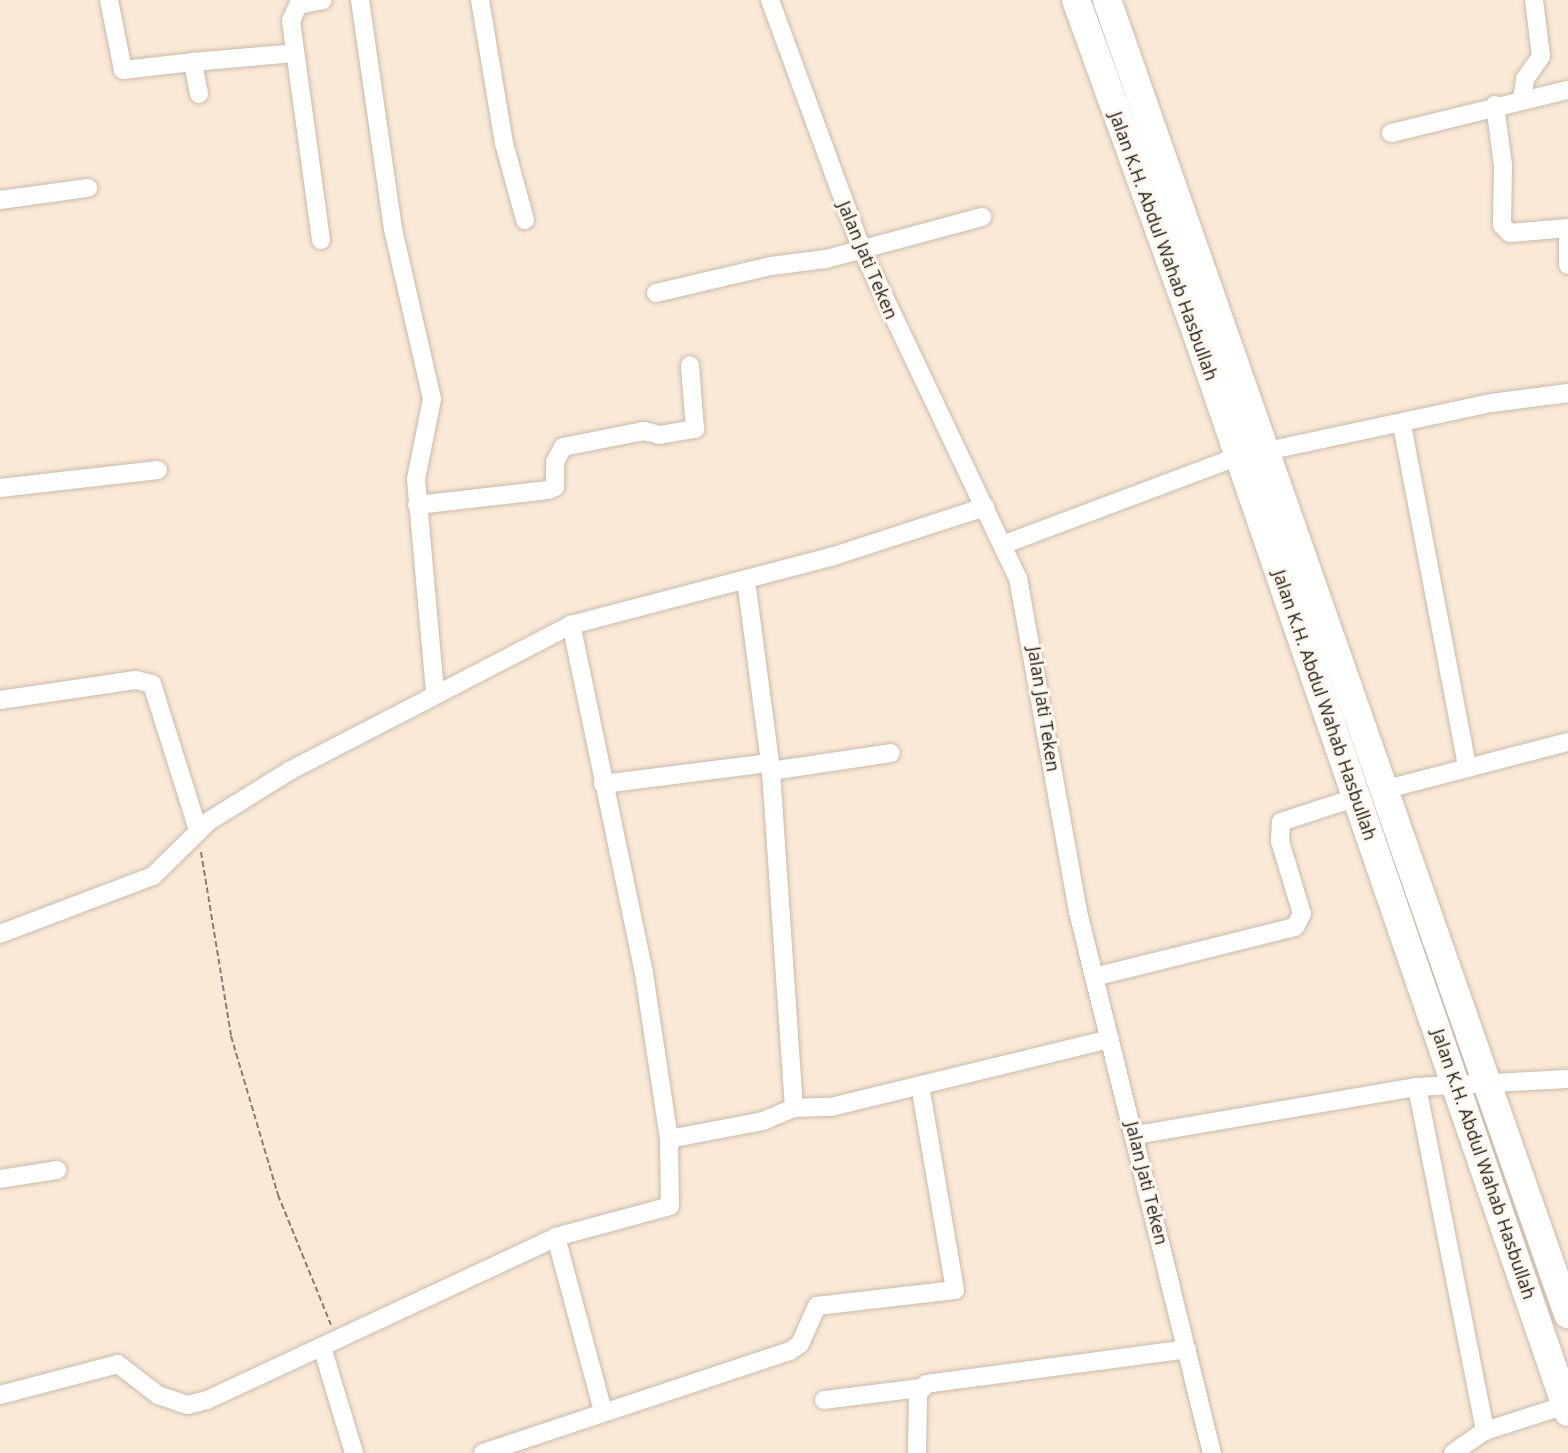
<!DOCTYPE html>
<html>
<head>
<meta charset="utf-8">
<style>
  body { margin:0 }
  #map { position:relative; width:1568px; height:1453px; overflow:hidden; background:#fae9d6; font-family:"Open Sans",sans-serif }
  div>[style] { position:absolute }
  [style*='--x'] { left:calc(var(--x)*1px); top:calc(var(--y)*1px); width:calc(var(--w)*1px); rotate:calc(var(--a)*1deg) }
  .path>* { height:2px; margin-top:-1px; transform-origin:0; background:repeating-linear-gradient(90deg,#897d71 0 6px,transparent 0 9px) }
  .roads { filter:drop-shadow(0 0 2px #cbbaa8) drop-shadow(0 0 2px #cbbaa8) }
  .minor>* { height:18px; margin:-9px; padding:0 9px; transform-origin:9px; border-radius:9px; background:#fff }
  .trunk>* { height:28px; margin:-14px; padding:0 14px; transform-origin:14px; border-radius:14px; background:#fff }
  span { translate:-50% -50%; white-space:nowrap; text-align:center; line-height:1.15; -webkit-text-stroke:6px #fff8f0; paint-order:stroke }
  .street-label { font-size:18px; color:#231c16 }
</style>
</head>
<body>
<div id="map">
  <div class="path">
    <div style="--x:201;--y:852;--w:186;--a:80.7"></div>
    <div style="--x:231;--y:1036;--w:166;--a:73.5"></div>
    <div style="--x:278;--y:1195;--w:140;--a:67.8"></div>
  </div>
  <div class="roads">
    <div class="minor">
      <div style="--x:109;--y:0;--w:71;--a:78.7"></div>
      <div style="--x:123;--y:70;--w:70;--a:-6.5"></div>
      <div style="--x:360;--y:0;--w:231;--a:81.8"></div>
      <div style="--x:393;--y:229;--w:174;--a:77.1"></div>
      <div style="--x:432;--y:399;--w:82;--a:101.3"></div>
      <div style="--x:416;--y:479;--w:216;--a:84.9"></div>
      <div style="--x:480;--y:0;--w:145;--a:80.5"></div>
      <div style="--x:504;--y:143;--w:80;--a:74.7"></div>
      <div style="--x:770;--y:0;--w:266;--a:69.8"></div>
      <div style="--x:862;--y:250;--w:363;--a:64.6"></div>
      <div style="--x:1018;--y:578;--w:339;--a:79.8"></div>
      <div style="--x:1078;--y:912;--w:557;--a:76.09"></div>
      <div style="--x:199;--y:94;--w:33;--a:-101"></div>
      <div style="--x:193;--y:62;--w:102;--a:-5"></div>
      <div style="--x:1522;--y:99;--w:20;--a:-81"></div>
      <div style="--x:1525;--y:79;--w:28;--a:-55"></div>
      <div style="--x:1541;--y:56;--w:56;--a:-97.1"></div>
      <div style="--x:1495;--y:105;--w:61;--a:82.4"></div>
      <div style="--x:1503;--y:165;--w:60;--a:91"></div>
      <div style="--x:1502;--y:225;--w:11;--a:45"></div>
      <div style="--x:1510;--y:233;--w:58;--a:-4.9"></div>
      <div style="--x:1391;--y:133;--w:182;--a:-13.7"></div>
      <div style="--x:0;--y:200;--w:89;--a:-7.8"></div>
      <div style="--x:1568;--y:229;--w:36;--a:90"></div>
      <div style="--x:321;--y:240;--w:221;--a:-97.8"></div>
      <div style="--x:291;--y:21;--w:17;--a:-66"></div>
      <div style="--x:298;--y:5;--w:25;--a:-11"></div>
      <div style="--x:656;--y:293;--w:118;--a:-13.2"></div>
      <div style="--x:771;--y:266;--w:55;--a:-7.3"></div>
      <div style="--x:826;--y:259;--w:162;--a:-15.1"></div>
      <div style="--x:1402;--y:425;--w:348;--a:79.2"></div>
      <div style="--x:1267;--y:451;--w:229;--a:-12.1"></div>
      <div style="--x:1491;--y:403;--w:78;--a:-7.4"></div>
      <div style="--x:0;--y:488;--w:159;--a:-6.5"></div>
      <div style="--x:417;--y:505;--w:132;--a:-6.5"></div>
      <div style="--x:548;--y:490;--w:8;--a:-23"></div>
      <div style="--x:555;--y:487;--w:25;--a:-90"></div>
      <div style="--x:555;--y:462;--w:17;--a:-62"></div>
      <div style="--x:563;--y:447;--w:83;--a:-11.2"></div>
      <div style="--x:644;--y:431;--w:16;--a:14"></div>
      <div style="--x:660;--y:435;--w:36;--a:-10"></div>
      <div style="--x:695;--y:429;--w:64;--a:-94.5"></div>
      <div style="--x:1005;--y:544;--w:250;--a:-20.6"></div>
      <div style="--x:746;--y:580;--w:193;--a:82.5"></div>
      <div style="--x:771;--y:771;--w:338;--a:86.1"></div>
      <div style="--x:794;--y:1108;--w:37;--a:-2"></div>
      <div style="--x:831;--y:1107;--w:287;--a:-13.7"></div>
      <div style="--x:0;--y:700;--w:137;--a:-8.4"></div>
      <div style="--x:136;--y:680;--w:16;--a:14"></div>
      <div style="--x:152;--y:684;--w:153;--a:72.5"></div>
      <div style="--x:771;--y:771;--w:121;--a:-8.5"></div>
      <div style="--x:603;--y:784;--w:168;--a:-7.2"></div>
      <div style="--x:1387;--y:789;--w:187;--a:-14.6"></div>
      <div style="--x:0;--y:934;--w:164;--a:-20.8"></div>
      <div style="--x:153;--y:876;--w:78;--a:-44.5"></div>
      <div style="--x:209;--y:821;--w:97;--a:-31.9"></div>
      <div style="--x:291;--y:770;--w:315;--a:-27.4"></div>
      <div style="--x:571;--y:625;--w:269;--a:-14.7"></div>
      <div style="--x:831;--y:557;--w:162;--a:-18"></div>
      <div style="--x:1094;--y:977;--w:207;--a:-14"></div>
      <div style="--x:1295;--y:927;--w:15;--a:-62"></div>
      <div style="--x:1302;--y:914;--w:76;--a:-106.8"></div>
      <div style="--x:1280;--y:841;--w:19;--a:-87"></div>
      <div style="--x:1281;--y:822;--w:80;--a:-18.2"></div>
      <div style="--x:1417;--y:1087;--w:351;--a:78.8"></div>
      <div style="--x:1136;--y:1135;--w:285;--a:-9.7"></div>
      <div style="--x:1417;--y:1087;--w:151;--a:-3"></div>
      <div style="--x:669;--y:1139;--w:96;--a:-10.8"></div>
      <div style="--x:763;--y:1121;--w:34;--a:-23"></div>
      <div style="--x:0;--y:1179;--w:58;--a:-9"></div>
      <div style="--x:556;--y:1237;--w:180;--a:74.9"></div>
      <div style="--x:322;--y:1347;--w:111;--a:73.2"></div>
      <div style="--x:0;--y:1395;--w:122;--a:-14.7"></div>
      <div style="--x:118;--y:1364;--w:51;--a:37.8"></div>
      <div style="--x:158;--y:1395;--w:31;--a:19"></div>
      <div style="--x:187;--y:1405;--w:21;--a:-14"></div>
      <div style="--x:207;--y:1400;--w:385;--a:-25"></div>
      <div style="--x:556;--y:1237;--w:118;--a:-15.2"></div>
      <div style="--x:670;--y:1206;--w:67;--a:-90.9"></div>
      <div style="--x:669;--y:1139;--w:168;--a:-98.6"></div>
      <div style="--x:644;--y:973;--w:356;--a:-101.8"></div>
      <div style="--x:824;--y:1400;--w:97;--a:-7.1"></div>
      <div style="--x:483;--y:1453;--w:324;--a:-18.4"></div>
      <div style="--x:790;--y:1351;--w:12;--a:-35"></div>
      <div style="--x:800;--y:1344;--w:42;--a:-65.9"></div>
      <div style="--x:817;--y:1306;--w:139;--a:-6.6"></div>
      <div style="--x:955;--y:1290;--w:207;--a:-99.7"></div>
      <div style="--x:917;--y:1453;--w:59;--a:-89"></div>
      <div style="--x:918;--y:1394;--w:13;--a:-51"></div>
      <div style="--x:926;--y:1384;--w:263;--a:-7.6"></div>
      <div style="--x:1453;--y:1453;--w:39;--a:-35"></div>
      <div style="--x:1485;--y:1431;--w:85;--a:-17.8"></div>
    </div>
    <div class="trunk">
      <div style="--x:1076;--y:0;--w:340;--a:70.1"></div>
      <div style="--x:1192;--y:320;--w:1155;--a:71"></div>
      <div style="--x:1107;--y:0;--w:1393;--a:70.67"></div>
    </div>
  </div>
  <div class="street-label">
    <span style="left:1164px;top:246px;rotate:70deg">Jalan K.H. Abdul Wahab Hasbullah</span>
    <span style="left:868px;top:260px;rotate:67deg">Jalan Jati Teken</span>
    <span style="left:1325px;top:705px;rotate:71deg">Jalan K.H. Abdul Wahab Hasbullah</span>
    <span style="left:1044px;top:709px;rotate:81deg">Jalan Jati Teken</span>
    <span style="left:1484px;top:1164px;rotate:71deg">Jalan K.H. Abdul Wahab Hasbullah</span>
    <span style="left:1147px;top:1183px;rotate:76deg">Jalan Jati Teken</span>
  </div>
</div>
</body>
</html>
